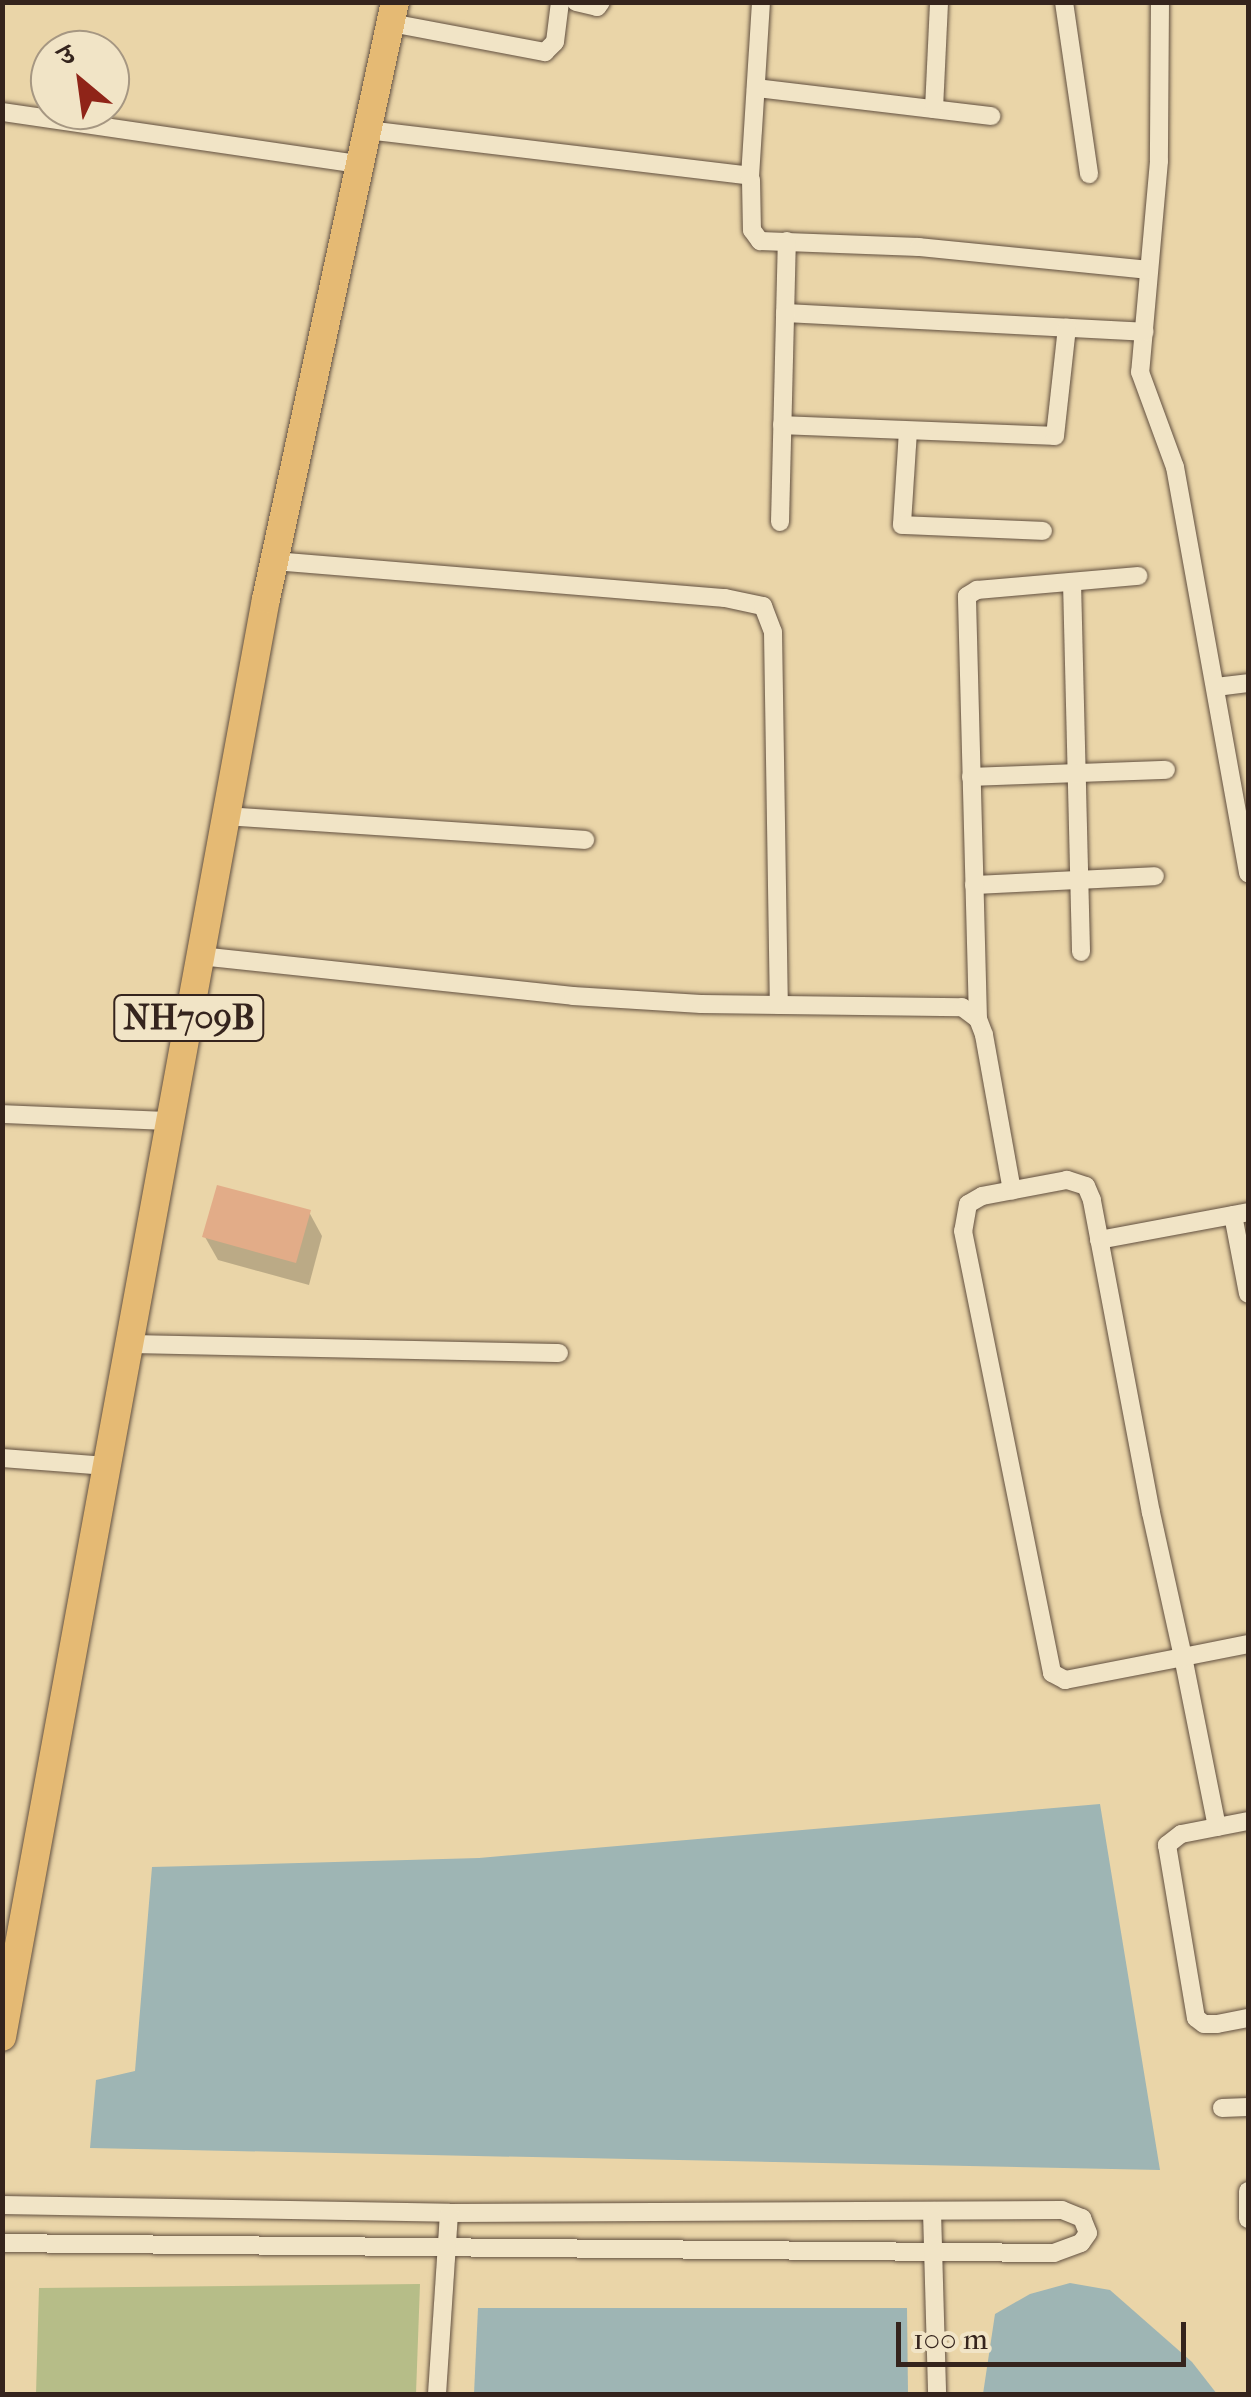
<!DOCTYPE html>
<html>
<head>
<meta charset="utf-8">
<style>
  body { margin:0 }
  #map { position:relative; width:1251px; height:2397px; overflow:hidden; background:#ead5a8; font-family:"IM FELL French Canon","Noto Serif Devanagari",serif }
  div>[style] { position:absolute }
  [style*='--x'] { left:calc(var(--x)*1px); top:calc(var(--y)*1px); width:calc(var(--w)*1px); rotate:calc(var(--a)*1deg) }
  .green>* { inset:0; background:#b6bd88 }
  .water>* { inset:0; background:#9eb5b4 }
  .shadow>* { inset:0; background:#0003 }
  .building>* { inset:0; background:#e2ac88 }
  .roads { filter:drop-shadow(0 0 2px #625040) drop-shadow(0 0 2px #625040) }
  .minor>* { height:18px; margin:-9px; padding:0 9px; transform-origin:9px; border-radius:9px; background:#f1e4c6 }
  .trunk>* { height:28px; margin:-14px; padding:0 14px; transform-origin:14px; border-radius:14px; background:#e5ba74 }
  span { translate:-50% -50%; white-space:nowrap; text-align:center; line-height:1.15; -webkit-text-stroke:8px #f1e4c6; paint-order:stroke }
  .shield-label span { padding:2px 8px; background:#f1e4c6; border:2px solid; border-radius:8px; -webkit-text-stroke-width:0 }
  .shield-label { font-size:35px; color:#35241d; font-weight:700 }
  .frame { position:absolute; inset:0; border:5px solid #35241d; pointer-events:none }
  .north { position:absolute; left:30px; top:30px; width:100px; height:100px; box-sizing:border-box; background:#f1e4c6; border:2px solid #a69782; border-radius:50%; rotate:331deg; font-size:28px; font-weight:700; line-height:40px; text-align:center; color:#35241d }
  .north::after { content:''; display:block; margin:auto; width:35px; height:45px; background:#8f2418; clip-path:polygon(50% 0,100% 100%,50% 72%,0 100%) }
  .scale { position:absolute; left:896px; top:2322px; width:290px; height:45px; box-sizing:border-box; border:5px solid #35241d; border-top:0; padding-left:12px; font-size:30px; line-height:35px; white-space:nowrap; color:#35241d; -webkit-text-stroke:8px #f1e4c6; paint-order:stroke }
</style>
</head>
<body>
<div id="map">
  <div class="green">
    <div style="clip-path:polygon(420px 2284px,416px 2394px,36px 2394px,39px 2288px)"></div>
  </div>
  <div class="water">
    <div style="clip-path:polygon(1100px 1804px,1160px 2170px,90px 2148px,96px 2080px,135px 2071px,152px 1867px,479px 1858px)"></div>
    <div style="clip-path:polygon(1070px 2283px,1110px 2290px,1192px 2362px,1217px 2394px,983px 2394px,995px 2314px,1030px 2294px)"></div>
    <div style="clip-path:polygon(478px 2308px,907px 2308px,908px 2394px,474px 2394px)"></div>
  </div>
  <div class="shadow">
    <div style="clip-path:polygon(309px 1212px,322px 1236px,309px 1285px,218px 1260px,205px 1237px)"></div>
  </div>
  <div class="building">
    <div style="clip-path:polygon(217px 1185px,311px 1210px,296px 1263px,202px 1237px)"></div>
  </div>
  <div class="roads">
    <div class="minor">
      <div style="--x:576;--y:2;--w:22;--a:13"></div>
      <div style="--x:597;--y:7;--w:6;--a:-51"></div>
      <div style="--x:1064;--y:2;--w:174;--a:81.7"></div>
      <div style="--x:1160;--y:2;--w:159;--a:90.4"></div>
      <div style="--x:1159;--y:161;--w:212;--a:95.1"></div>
      <div style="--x:1140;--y:372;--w:101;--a:69.8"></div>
      <div style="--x:1175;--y:467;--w:413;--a:79.8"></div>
      <div style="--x:391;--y:23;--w:157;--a:10.7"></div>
      <div style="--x:545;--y:52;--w:14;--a:-45"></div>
      <div style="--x:555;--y:42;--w:40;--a:-82.9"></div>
      <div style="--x:756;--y:88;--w:237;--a:6.8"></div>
      <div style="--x:934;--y:109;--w:107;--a:-87.3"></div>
      <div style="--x:2;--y:112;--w:362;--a:8.3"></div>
      <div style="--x:367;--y:130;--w:383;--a:6.8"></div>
      <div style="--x:747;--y:175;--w:6;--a:51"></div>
      <div style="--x:751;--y:180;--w:50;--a:88.9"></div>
      <div style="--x:752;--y:230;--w:14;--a:54"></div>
      <div style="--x:760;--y:241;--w:159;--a:2.2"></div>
      <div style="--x:919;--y:247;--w:230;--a:5.7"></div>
      <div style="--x:750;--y:177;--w:175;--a:-86.4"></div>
      <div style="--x:785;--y:313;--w:360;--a:3"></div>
      <div style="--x:782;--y:425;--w:273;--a:2.3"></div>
      <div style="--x:1055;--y:436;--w:109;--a:-83.7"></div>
      <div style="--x:908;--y:431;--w:94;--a:93.7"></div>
      <div style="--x:902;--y:525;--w:141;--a:2.4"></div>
      <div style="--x:780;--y:522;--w:281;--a:-88.6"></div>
      <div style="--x:274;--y:561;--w:453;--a:4.7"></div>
      <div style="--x:725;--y:598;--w:39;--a:12"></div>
      <div style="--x:763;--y:606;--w:28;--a:69"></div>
      <div style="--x:773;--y:632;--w:373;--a:89.1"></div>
      <div style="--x:1072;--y:582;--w:370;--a:88.6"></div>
      <div style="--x:1216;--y:687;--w:32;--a:-7"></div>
      <div style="--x:971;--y:777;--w:195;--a:-2.1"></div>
      <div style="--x:226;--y:816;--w:360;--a:3.8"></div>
      <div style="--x:974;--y:885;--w:181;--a:-2.8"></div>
      <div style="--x:200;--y:956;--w:375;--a:6.1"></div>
      <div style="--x:573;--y:996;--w:128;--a:3.6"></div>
      <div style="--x:701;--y:1004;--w:261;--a:0.7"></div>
      <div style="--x:962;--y:1007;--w:20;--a:37"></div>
      <div style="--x:978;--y:1019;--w:17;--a:69"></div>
      <div style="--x:984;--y:1035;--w:158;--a:79.8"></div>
      <div style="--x:978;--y:1019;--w:423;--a:-91.5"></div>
      <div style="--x:967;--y:596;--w:12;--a:-31"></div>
      <div style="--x:977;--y:590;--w:162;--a:-5"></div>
      <div style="--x:2;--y:1114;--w:168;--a:2.4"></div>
      <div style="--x:1233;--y:1215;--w:80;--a:79.2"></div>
      <div style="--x:1099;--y:1240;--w:152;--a:-10.6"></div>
      <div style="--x:129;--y:1344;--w:430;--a:1.2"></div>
      <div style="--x:2;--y:1458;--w:105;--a:4.4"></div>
      <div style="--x:1248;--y:1821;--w:68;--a:169"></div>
      <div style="--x:1181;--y:1834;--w:18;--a:142"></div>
      <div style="--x:1167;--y:1845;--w:175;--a:80.5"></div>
      <div style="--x:1196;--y:2018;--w:10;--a:37"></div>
      <div style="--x:1204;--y:2024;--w:13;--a:0"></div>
      <div style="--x:1217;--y:2024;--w:32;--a:-11"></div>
      <div style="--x:1217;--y:1827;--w:173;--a:-101.3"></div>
      <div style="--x:1183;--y:1657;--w:148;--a:-102.5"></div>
      <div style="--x:1151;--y:1513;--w:319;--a:-100.7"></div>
      <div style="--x:1092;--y:1200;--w:15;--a:-113"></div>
      <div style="--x:1086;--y:1186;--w:20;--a:-162"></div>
      <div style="--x:1067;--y:1180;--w:86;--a:169.3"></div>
      <div style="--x:982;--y:1196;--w:16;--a:150"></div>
      <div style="--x:968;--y:1204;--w:27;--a:100"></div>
      <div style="--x:963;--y:1231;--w:451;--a:78.6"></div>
      <div style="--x:1052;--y:1673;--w:15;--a:28"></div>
      <div style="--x:1065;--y:1680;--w:120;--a:-11"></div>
      <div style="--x:1183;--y:1657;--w:66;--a:-11.3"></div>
      <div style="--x:1222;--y:2108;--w:26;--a:-2"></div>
      <div style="--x:1248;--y:2191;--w:28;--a:90"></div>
      <div style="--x:2;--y:2205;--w:447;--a:1"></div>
      <div style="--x:449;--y:2213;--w:613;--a:-0.28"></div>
      <div style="--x:1062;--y:2210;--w:22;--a:22"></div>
      <div style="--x:1082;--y:2218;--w:16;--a:68"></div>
      <div style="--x:1088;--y:2233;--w:12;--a:125"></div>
      <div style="--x:1081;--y:2243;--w:29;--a:160"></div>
      <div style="--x:1054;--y:2253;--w:1052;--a:-179.46"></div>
      <div style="--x:932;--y:2211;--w:183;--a:88.4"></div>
      <div style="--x:437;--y:2394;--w:181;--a:-86.2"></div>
    </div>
    <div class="trunk">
      <div style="--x:2;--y:2037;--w:1462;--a:-79.6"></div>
      <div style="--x:266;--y:599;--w:611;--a:-77.81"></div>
    </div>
  </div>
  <div class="shield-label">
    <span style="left:189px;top:1018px">NH709B</span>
  </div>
  <div class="frame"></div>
  <div class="north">उ</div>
  <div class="scale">100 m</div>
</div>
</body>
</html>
